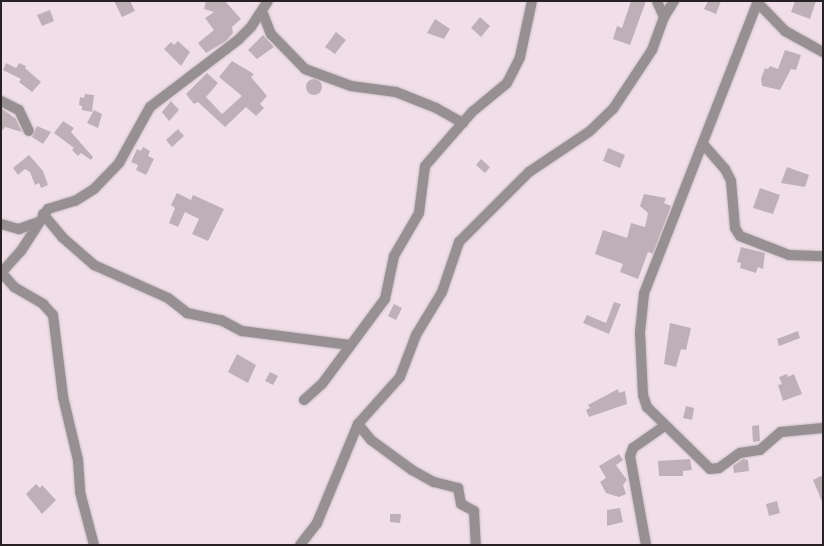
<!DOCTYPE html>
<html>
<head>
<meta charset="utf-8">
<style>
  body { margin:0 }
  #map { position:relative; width:824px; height:546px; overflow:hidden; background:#f0dfe8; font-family:"Exo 2",sans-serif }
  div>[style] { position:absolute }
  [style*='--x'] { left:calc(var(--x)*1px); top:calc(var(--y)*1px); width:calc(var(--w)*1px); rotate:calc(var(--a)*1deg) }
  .building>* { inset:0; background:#bfb0b8 }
  .round { border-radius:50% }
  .roads { filter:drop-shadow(0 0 1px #ccbdc5) drop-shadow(0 0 1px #ccbdc5) }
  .minor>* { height:10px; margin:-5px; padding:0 5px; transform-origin:5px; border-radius:5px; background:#979093 }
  span { translate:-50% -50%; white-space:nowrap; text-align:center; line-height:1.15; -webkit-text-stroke:4px #fdedf5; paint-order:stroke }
  .frame { position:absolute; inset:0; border:2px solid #282225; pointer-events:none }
</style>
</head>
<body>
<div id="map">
  <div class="building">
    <div style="clip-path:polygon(114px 1px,130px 1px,135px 11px,122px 17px)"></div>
    <div style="clip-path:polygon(206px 1px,225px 1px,241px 19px,232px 27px,233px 33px,226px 41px,206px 53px,198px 43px,214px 30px,205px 18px,214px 12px,204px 9px)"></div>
    <div style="clip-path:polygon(631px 1px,646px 1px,630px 45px,613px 39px,617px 26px,622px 28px)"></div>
    <div style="clip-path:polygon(708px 1px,721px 1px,716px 14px,704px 9px)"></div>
    <div style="clip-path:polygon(795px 1px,816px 1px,810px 19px,791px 12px)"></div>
    <div style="clip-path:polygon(50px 10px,54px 21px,42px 26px,37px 15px)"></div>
    <div style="clip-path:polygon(480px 17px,490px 26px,481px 37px,471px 28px)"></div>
    <div style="clip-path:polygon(435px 19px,450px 29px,444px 39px,427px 33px)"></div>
    <div style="clip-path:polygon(336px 32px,346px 40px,335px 54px,325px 47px)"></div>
    <div style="clip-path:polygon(263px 35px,274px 47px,257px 59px,248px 50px)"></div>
    <div style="clip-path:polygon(178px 41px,190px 52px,181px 66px,164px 49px,171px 42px,174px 45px)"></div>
    <div style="clip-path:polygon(785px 50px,801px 55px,796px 70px,791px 69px,780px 90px,762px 86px,761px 79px,765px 68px,768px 69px,770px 66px,778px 69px)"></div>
    <div style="clip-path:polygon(232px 61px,254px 74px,251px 77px,267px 96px,260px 104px,264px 108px,256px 116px,246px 107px,225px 127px,198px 102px,194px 104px,186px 94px,207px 73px,218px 83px,206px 97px,222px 114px,242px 96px,219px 77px)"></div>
    <div style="clip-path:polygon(6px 63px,16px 68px,19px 63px,26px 66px,25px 68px,41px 82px,32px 92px,19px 82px,21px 79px,3px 70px)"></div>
    <div class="round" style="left:306px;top:79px;width:16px;height:16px"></div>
    <div style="clip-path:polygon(85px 94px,94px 95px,92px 112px,82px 110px,82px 106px,79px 105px,80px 97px,84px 98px)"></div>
    <div style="clip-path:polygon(171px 101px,179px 110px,169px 121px,162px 112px)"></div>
    <div style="clip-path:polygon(1px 108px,16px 119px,22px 132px,5px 127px,1px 132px)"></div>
    <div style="clip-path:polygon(94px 110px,102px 114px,98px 128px,87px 123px)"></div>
    <div style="clip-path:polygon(63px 121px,74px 128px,71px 132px,93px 157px,91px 160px,81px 153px,78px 156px,72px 150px,74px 148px,54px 133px)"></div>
    <div style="clip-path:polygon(37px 126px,51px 132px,43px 144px,32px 137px)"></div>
    <div style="clip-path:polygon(178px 129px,184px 136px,172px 147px,166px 140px)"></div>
    <div style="clip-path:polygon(143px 147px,150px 151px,148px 156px,154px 159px,146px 175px,136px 170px,138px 165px,131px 162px,137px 149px,141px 151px)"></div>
    <div style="clip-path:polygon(608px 148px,625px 155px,620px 168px,603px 161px)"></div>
    <div style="clip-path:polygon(29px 155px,43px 171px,48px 185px,41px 188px,39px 183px,35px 185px,30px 172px,25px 169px,18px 175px,13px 168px)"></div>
    <div style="clip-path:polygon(481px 159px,490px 167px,485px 173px,476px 165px)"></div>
    <div style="clip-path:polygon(787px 167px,809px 175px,805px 187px,781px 183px)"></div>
    <div style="clip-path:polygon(760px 188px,780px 195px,773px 214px,753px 208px)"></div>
    <div style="clip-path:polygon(177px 193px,191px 200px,193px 195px,224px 209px,208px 241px,192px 234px,199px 219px,185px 212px,178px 227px,169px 223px,175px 208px,171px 205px)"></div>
    <div style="clip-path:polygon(644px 194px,666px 198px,664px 203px,671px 206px,653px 254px,648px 252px,638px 279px,620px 272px,623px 264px,595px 254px,603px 230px,627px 238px,631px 223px,645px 227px,648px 213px,640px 206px)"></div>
    <div style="clip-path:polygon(741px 247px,765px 253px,763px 269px,758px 267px,756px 273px,740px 268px,741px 263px,737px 262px)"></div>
    <div style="clip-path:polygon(614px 302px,621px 304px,609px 334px,583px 323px,587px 315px,606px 323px)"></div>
    <div style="clip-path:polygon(394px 304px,402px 308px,396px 320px,388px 316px)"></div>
    <div style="clip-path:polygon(670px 323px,691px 328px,686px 350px,681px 349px,676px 367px,664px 364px)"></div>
    <div style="clip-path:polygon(798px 331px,800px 338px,779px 346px,777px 339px)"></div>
    <div style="clip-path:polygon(237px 354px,256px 365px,248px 383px,228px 372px)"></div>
    <div style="clip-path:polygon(270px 372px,278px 376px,273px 385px,265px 381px)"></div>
    <div style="clip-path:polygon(787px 374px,788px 377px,794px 374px,802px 394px,783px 401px,778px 385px,782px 384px,779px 377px)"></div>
    <div style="clip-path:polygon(618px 389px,619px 393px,625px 391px,627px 404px,589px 417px,586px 410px,590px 408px,588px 405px)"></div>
    <div style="clip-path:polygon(686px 406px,694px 408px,692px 420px,683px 418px)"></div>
    <div style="clip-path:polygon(759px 425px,760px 441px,753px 442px,752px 426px)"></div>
    <div style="clip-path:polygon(619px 454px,623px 460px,616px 465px,627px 480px,623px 485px,626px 494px,619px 497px,606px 493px,600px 482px,606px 478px,599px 466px)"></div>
    <div style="clip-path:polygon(690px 459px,692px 470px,683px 471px,683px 476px,659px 476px,658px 461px)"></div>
    <div style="clip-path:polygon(743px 459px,748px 460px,749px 471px,734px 473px,733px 466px)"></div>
    <div style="clip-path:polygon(823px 475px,823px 504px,813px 480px)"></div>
    <div style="clip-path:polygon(36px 484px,40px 488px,42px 485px,56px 500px,42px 514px,26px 494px)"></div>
    <div style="clip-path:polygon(777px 501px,780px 513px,769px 516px,766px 504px)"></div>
    <div style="clip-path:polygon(620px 508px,623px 522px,607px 526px,607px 510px)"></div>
    <div style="clip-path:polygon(390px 514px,401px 514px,400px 523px,390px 522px)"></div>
  </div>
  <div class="roads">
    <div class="minor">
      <div style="--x:758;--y:1;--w:314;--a:111.3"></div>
      <div style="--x:644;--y:294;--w:39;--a:96"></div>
      <div style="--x:640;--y:333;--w:62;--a:87.2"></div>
      <div style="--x:643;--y:395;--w:13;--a:72"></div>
      <div style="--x:647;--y:407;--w:88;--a:44.5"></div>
      <div style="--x:710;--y:469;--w:9;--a:-6"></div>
      <div style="--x:719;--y:468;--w:26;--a:-36"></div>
      <div style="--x:740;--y:453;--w:20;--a:-9"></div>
      <div style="--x:760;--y:450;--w:28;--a:-41"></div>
      <div style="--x:781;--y:432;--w:42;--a:-5.4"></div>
      <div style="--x:758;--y:3;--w:39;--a:46"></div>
      <div style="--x:785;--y:31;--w:43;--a:28.9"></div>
      <div style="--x:262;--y:11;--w:25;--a:69"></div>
      <div style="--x:271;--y:34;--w:49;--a:45.8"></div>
      <div style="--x:305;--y:69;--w:49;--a:20.3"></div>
      <div style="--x:351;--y:86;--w:45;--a:7.6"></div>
      <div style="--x:396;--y:92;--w:43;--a:21.8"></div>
      <div style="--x:436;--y:108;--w:31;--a:29"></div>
      <div style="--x:664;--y:17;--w:19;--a:-58"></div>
      <div style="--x:1;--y:101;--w:20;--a:27"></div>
      <div style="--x:19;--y:110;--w:23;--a:65"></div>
      <div style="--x:704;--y:145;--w:32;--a:49"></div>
      <div style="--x:725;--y:169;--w:13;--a:63"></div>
      <div style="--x:731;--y:181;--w:47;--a:85.1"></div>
      <div style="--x:735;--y:228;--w:9;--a:58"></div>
      <div style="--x:740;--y:236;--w:53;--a:21.2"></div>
      <div style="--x:789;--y:255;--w:34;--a:2"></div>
      <div style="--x:43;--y:214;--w:30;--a:50"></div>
      <div style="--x:62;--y:237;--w:43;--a:41.2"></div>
      <div style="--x:94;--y:265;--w:81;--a:24"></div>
      <div style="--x:168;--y:298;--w:24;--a:38"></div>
      <div style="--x:187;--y:313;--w:35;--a:12"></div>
      <div style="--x:221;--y:320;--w:24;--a:28"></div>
      <div style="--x:242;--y:331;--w:109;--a:7.4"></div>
      <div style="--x:1;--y:224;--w:19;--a:16"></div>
      <div style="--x:19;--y:229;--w:20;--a:-20"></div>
      <div style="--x:1;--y:272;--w:20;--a:49"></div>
      <div style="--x:14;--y:287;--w:34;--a:30"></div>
      <div style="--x:43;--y:304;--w:15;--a:48"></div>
      <div style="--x:53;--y:315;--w:83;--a:83"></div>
      <div style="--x:63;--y:397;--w:65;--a:76.6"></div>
      <div style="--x:78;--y:460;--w:32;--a:86"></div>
      <div style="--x:80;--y:492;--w:55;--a:75.2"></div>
      <div style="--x:1;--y:273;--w:30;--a:-48"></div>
      <div style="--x:21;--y:251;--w:50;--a:-57.3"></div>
      <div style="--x:48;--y:209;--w:28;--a:-17"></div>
      <div style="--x:75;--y:201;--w:22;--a:-32"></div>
      <div style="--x:94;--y:189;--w:36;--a:-46"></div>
      <div style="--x:119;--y:163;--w:64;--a:-61"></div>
      <div style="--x:150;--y:107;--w:111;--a:-37.3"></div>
      <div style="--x:238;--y:40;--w:18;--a:-45"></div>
      <div style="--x:251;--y:27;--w:31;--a:-57"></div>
      <div style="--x:304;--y:400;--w:24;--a:-42"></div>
      <div style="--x:322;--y:384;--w:106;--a:-53.5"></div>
      <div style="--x:385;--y:299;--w:44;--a:-78.2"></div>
      <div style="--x:394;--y:256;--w:50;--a:-59.8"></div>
      <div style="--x:419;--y:213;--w:47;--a:-82.7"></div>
      <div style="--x:425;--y:166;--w:72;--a:-49"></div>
      <div style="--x:472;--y:112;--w:45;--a:-39.6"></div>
      <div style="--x:507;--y:83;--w:29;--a:-63"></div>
      <div style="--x:520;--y:57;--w:57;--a:-77.9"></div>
      <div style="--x:358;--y:424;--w:21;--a:51"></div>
      <div style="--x:371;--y:440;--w:51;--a:36.2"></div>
      <div style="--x:412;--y:470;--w:25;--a:29"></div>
      <div style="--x:434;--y:482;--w:25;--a:14"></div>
      <div style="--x:458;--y:488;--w:16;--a:79"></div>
      <div style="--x:461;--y:504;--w:15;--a:28"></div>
      <div style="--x:474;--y:511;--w:34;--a:87"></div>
      <div style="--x:300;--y:545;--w:28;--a:-52"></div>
      <div style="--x:317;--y:523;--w:107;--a:-67.5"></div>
      <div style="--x:358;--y:424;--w:63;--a:-48.2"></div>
      <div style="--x:400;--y:377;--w:45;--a:-69.1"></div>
      <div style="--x:416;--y:335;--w:50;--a:-58.8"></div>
      <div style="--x:442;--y:292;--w:53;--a:-71.2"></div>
      <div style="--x:459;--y:242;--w:99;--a:-45"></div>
      <div style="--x:529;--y:172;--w:73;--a:-33.9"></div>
      <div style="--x:590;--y:131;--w:32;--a:-44"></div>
      <div style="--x:613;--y:109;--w:71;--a:-56.5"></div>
      <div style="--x:652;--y:50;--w:35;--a:-70"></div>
      <div style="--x:664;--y:17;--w:17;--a:-114"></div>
      <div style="--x:646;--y:545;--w:90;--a:-100.2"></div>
      <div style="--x:630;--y:456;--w:9;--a:-69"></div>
      <div style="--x:633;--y:448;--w:38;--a:-35"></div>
    </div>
  </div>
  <div class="frame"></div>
</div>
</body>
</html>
